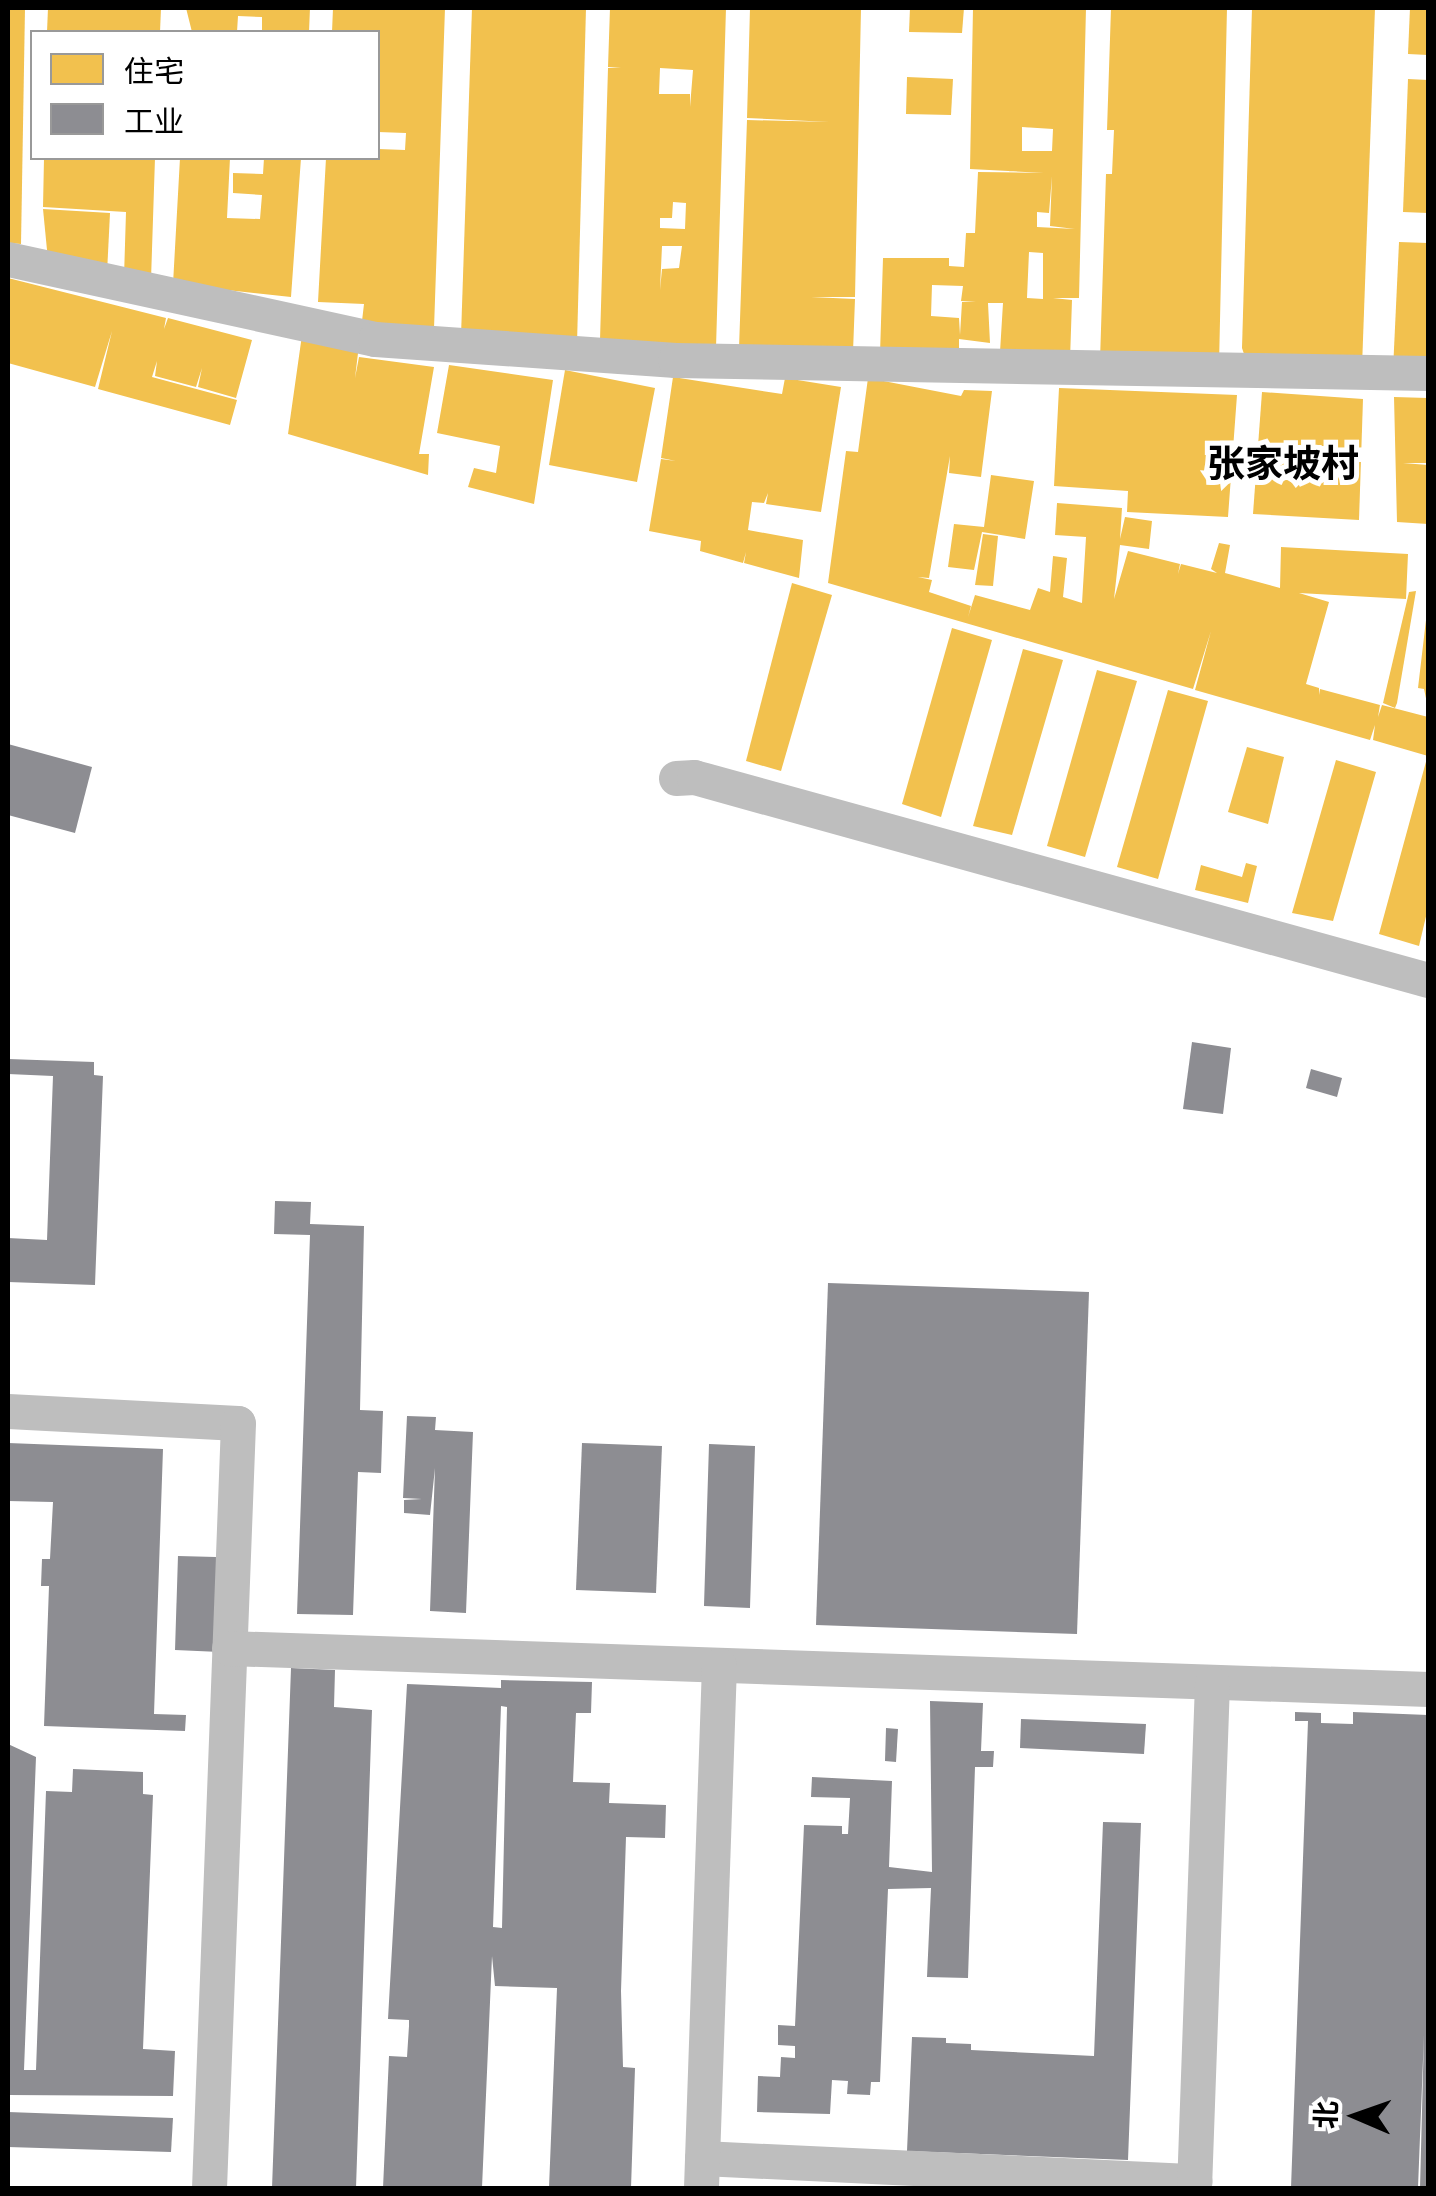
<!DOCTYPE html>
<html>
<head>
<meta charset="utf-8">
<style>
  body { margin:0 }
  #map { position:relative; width:1436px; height:2196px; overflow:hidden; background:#fff; font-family:"PT Sans","Noto Sans SC",sans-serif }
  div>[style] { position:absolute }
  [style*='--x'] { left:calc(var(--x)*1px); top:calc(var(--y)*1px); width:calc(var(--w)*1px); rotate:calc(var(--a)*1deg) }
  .homes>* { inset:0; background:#f2c14e }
  .industry>* { inset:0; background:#8d8d92 }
  .minor>* { height:35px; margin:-17.5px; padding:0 17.5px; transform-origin:17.5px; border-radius:17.5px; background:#bebebe }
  span { translate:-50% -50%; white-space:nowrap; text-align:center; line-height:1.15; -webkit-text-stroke:10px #fff; paint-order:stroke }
  .quarter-label { font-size:38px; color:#000; font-weight:700 }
  .frame { position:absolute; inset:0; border:10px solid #000; pointer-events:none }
  .legend { position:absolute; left:30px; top:30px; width:350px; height:130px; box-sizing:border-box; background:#fff; border:2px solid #999; margin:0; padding:12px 18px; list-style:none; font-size:30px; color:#000 }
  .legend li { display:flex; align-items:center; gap:20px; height:50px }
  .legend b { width:50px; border:2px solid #999 }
  .north { position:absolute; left:1306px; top:2066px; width:100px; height:100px; -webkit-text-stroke:8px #fff; paint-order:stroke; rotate:272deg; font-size:28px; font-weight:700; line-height:40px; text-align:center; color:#000 }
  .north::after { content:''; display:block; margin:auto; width:35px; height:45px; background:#000; clip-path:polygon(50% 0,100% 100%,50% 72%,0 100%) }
</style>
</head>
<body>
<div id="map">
  <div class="homes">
    <div style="clip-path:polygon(8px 8px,25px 8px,21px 244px,8px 243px)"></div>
    <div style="clip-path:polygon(48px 8px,161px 8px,160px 32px,47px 32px)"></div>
    <div style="clip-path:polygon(186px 8px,310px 8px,309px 32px,262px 32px,262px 17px,238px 16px,237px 32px,192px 32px)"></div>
    <div style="clip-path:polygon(333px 8px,445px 8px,434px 329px,362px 321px,364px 304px,318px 302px,326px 158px,378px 158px,378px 149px,405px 150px,406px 133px,378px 132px,378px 32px,332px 32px)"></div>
    <div style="clip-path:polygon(472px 8px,586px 8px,577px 344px,461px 336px)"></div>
    <div style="clip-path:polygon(evenodd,610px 8px,726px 8px,716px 348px,600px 340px,608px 68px,621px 68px,608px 67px,610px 8px,660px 68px,693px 70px,690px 107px,690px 94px,659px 94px,660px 68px,610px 8px,673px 202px,686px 203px,685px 229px,660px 228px,660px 218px,672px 218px,673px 202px,610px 8px,662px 246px,682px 246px,679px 268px,662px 269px,660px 290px,662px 246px)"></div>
    <div style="clip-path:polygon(750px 8px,861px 8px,855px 297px,811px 297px,855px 299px,853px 352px,739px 348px,747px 120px,830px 122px,747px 118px)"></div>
    <div style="clip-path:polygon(910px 8px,964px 8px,962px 33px,909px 32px)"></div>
    <div style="clip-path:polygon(evenodd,973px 8px,1086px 8px,1079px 298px,1053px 298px,1072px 300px,1070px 360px,1000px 352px,1003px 303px,988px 303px,990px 343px,959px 339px,959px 357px,880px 354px,883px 258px,949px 258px,949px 266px,964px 267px,966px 233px,975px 233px,978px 172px,1044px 173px,970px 169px,973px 8px,1022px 127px,1053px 129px,1052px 151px,1022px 151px,1022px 127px,973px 8px,1052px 176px,1050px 226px,1075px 229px,1037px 227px,1037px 212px,1049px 213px,1052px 176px,973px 8px,1029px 252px,1043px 253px,1043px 299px,1027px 298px,1029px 252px,973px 8px,932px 285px,963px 286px,961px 301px,976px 302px,962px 302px,960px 335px,959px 318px,931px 316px,932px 285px)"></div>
    <div style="clip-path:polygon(1111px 8px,1227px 8px,1219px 365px,1100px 360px,1106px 174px,1112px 174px,1114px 130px,1107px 130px)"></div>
    <div style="clip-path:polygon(1252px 8px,1375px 8px,1362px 367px,1247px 363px,1242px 348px)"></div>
    <div style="clip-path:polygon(1410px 8px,1428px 8px,1428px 55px,1408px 54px)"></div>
    <div style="clip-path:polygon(907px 77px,953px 79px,951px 115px,906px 114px)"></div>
    <div style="clip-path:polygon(1408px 79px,1428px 80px,1428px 213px,1403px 212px)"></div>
    <div style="clip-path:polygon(44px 158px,155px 158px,151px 280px,124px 277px,126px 212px,43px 207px)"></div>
    <div style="clip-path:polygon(180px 158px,230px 158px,227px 218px,260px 219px,262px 195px,233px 193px,233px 173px,263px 174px,264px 158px,301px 158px,291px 297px,173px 284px)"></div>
    <div style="clip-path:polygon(43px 209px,110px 213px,107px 273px,48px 260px)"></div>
    <div style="clip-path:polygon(1399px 242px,1428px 243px,1428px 371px,1393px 370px)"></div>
    <div style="clip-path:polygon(8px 278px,166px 318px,164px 329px,168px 318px,252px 340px,236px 398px,198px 387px,202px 368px,196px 387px,155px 376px,157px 361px,152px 377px,237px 400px,230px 425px,98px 389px,112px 331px,95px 387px,8px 363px)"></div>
    <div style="clip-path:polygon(302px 335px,359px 345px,355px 378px,359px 357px,434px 367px,419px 454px,429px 454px,428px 475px,288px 434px)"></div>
    <div style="clip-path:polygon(449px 365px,553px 380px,534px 504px,468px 487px,474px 468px,496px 473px,500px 446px,437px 433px)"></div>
    <div style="clip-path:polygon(565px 370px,655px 388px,637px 482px,549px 465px)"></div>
    <div style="clip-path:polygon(673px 377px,782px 394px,785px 378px,841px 387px,821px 512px,766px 504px,768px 493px,764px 503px,752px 502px,748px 530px,803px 540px,799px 578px,744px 563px,746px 552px,743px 563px,700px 551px,701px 541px,649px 531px,661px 459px,676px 461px,661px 458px)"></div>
    <div style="clip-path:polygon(868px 378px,961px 396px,964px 390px,992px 391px,981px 477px,949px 473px,950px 456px,929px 578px,918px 577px,932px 580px,929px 592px,971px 606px,968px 617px,975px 595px,1030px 610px,1038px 588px,1050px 592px,1053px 556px,1067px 558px,1063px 597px,1082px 603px,1086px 537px,1055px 535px,1057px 503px,1122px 508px,1120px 539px,1125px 517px,1152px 521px,1149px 549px,1120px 545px,1114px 599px,1128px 551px,1180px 564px,1178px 574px,1181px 564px,1217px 573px,1211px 569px,1219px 543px,1230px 545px,1225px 573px,1280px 588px,1281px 547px,1408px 554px,1406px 599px,1299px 593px,1329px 602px,1306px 684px,1319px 688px,1319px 695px,1320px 689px,1380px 705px,1378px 717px,1382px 705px,1428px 717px,1428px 756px,1373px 740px,1375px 725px,1370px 740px,1195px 690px,1211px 631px,1193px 689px,828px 583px,846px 451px,858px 452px)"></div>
    <div style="clip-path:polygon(1059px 388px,1237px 395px,1228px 517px,1127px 512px,1128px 491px,1054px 486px)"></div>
    <div style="clip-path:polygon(1262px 392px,1363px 399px,1359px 520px,1253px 514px)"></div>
    <div style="clip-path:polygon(1394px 397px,1428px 398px,1428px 463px,1403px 463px,1428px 465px,1428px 524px,1397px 522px)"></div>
    <div style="clip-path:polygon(991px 475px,1034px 481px,1025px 539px,982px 532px,974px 570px,948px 567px,954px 524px,984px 527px)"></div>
    <div style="clip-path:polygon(983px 534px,998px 536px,993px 586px,975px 585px)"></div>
    <div style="clip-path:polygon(792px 583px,832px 595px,781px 771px,746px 761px)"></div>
    <div style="clip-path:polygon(1416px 591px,1397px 703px,1395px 708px,1383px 703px,1409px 592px)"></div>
    <div style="clip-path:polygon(1428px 603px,1428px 708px,1424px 689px,1418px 688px)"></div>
    <div style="clip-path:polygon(952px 628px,992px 640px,941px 817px,902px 804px)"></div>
    <div style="clip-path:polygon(1023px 649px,1063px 660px,1012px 835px,973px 826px)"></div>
    <div style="clip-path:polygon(1097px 670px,1137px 681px,1085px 857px,1047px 846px)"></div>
    <div style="clip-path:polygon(1168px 690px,1208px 701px,1158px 879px,1117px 867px)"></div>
    <div style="clip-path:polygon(1247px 747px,1284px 757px,1268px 824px,1228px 812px)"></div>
    <div style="clip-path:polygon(1427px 758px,1428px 908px,1419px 946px,1379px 934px)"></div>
    <div style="clip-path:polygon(1336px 760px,1376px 772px,1333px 921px,1292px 913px)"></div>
    <div style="clip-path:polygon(1246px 863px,1257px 866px,1248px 903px,1195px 890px,1201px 865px,1242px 877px)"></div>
  </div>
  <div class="industry">
    <div style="clip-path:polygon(8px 744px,92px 767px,75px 833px,8px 815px)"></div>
    <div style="clip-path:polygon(1192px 1042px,1231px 1048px,1223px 1114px,1183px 1109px)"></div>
    <div style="clip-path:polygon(8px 1059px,94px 1062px,94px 1075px,103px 1076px,95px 1285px,8px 1282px,8px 1238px,47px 1240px,53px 1076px,8px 1074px)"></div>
    <div style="clip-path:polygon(1311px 1069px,1342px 1078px,1337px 1097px,1306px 1088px)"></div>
    <div style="clip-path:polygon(275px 1201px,311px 1202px,310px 1224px,364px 1226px,360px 1410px,383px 1411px,381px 1473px,358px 1472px,353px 1615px,297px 1614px,310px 1235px,274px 1234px)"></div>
    <div style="clip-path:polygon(828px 1283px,1089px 1292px,1077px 1634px,816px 1625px)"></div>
    <div style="clip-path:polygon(407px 1416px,436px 1417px,435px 1430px,473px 1432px,466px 1613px,430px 1611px,435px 1468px,430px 1515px,404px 1513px,404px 1500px,422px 1499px,403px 1498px)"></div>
    <div style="clip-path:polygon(8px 1443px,163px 1449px,154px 1714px,186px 1715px,185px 1731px,44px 1726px,49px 1586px,41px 1586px,42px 1559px,50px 1559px,53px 1502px,8px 1501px)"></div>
    <div style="clip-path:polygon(582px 1443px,662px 1446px,656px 1593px,576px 1590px)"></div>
    <div style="clip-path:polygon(709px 1444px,755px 1446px,750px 1608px,704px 1606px)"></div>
    <div style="clip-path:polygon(178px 1556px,216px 1557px,220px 1652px,175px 1650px)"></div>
    <div style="clip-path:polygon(291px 1668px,335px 1670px,334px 1707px,372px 1710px,356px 2188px,272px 2188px)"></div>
    <div style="clip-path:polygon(evenodd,501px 1680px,592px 1682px,591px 1713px,576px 1713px,573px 1782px,610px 1783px,609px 1803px,666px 1805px,665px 1838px,626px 1837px,621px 1991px,623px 2067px,635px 2068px,631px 2188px,549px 2188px,557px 1988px,495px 1986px,492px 1956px,482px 2188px,383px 2188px,389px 2056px,407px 2057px,409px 2026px,409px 2020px,388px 2019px,407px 1684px,501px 1688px,501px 1680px,501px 1706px,507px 1707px,502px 1928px,493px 1927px,501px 1706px)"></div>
    <div style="clip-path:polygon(930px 1701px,983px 1703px,981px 1751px,994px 1751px,993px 1767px,975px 1767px,968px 1978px,927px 1977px,931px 1888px,888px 1889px,880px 2082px,871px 2082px,870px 2095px,847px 2094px,848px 2081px,832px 2080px,830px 2114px,757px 2112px,758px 2076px,780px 2077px,781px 2057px,795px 2058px,795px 2046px,778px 2045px,778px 2025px,795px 2026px,804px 1825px,842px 1826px,842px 1834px,848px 1834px,850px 1798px,811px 1797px,812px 1777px,892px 1781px,889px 1867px,932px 1872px)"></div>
    <div style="clip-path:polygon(1295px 1712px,1321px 1713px,1321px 1723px,1353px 1724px,1353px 1712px,1428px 1715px,1428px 2188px,1420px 2188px,1424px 2034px,1418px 2188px,1291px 2188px,1308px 1721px,1295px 1721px)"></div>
    <div style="clip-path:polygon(1021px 1719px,1146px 1724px,1144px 1754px,1020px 1748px)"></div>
    <div style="clip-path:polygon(886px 1728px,898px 1729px,896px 1762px,885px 1761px)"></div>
    <div style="clip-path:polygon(8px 1744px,36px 1757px,24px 2070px,36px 2070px,46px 1791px,72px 1792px,73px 1769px,143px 1772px,143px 1794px,153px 1795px,143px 2049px,175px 2051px,173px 2096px,8px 2095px)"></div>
    <div style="clip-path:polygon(1103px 1822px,1141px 1823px,1128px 2160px,907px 2151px,912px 2037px,946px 2038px,946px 2043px,971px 2044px,971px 2050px,1094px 2056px)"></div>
    <div style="clip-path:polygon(8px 2112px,173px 2118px,171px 2152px,8px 2147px)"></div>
  </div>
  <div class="minor">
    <div style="--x:8;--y:259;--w:376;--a:12.3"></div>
    <div style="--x:375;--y:339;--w:301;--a:4"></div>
    <div style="--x:675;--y:360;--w:753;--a:0.99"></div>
    <div style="--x:676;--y:778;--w:18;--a:-3"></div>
    <div style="--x:694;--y:777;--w:762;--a:15.46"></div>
    <div style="--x:8;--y:1411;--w:230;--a:3"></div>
    <div style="--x:238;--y:1423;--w:766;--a:92.17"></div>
    <div style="--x:229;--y:1648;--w:1200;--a:1.96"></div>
    <div style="--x:702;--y:2158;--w:493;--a:2.7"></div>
    <div style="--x:701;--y:2188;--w:523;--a:-88.03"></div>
    <div style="--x:1194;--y:2188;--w:505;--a:-87.96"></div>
  </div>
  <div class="quarter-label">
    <span style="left:1283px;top:463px">张家坡村</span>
  </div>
  <div class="frame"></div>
  <ul class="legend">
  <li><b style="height:28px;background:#f2c14e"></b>住宅</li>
  <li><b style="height:28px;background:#8d8d92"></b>工业</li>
  </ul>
  <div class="north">北</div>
</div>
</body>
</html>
